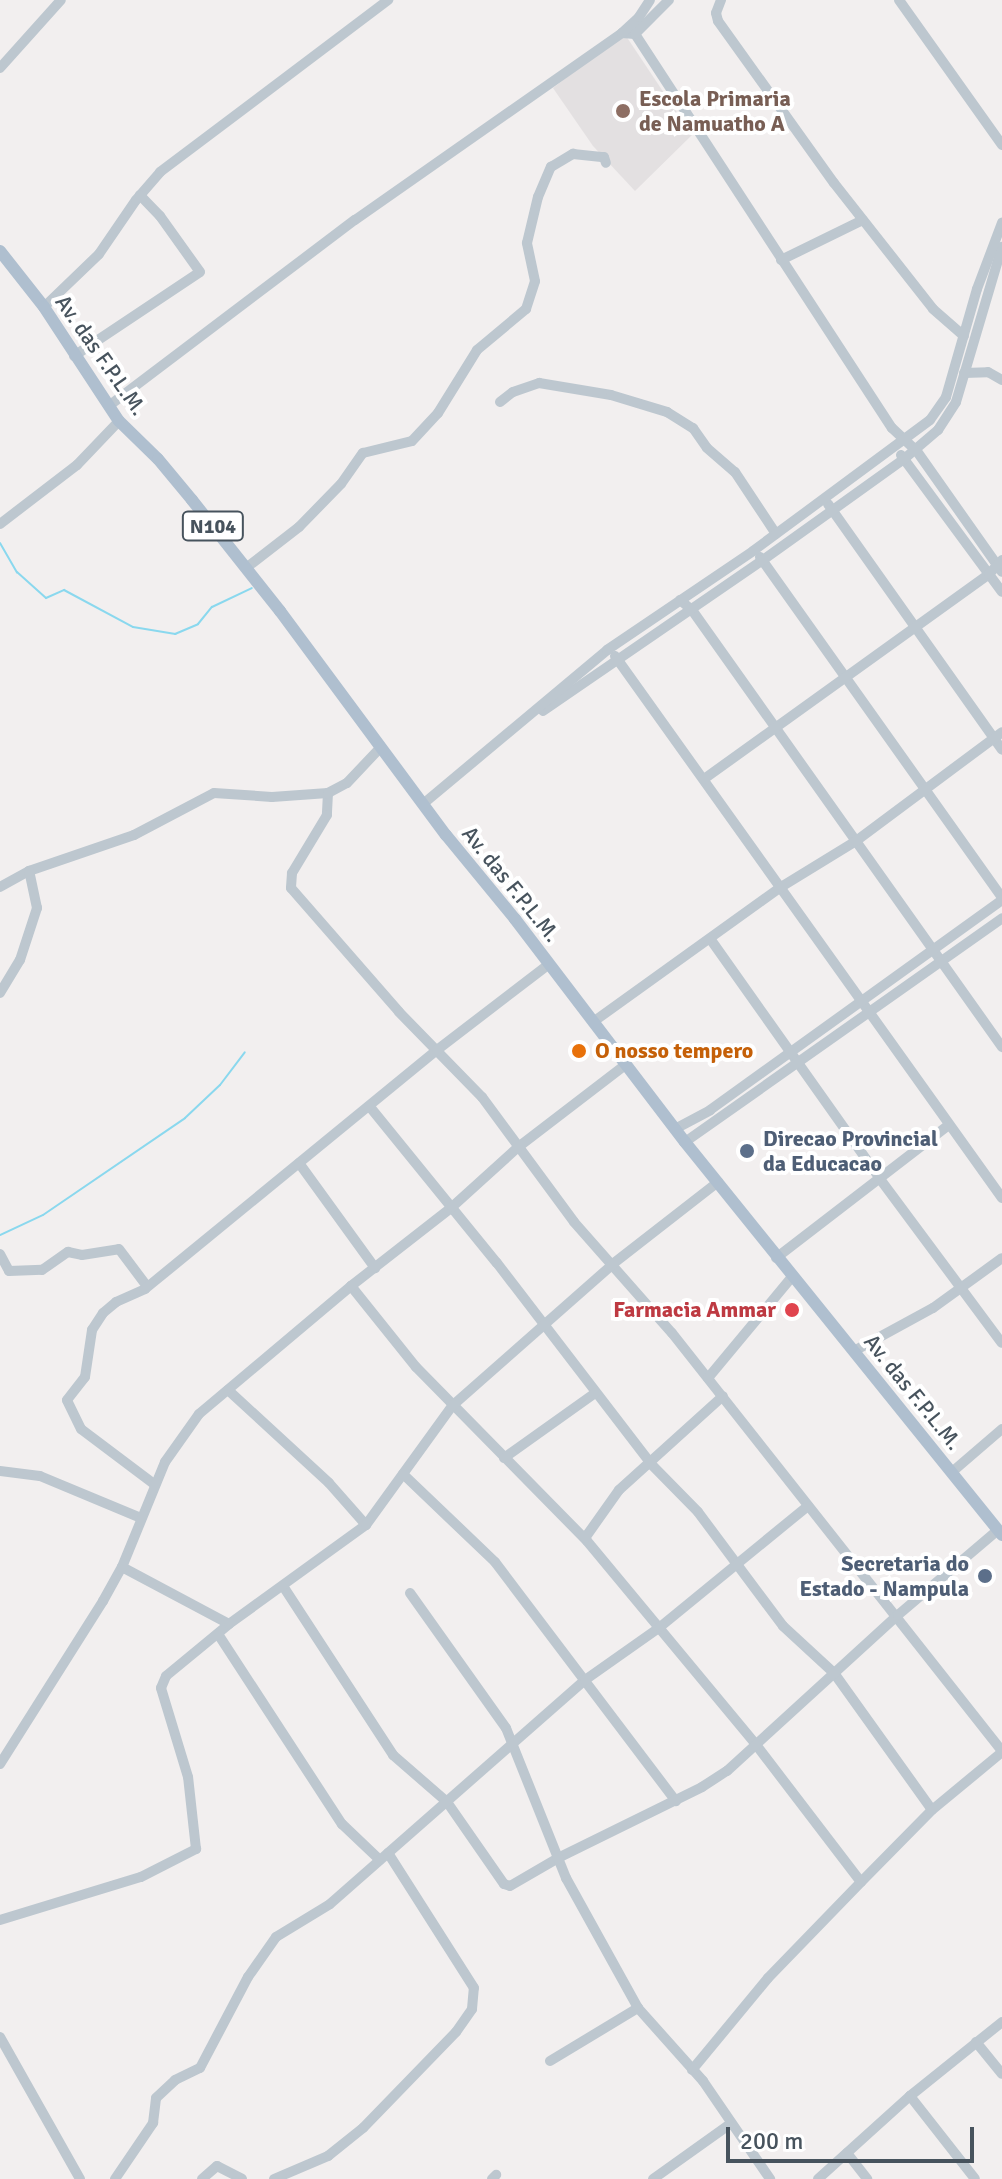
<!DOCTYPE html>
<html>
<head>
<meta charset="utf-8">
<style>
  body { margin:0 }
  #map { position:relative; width:1002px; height:2179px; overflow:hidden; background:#f2efef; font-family:Signika,sans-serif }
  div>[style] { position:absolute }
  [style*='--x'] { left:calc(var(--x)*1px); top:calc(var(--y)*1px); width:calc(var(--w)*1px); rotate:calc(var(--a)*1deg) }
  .education>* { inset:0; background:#e3e0e1 }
  .stream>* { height:2px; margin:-1px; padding:0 1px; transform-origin:1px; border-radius:1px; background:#8ad8ee }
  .minor>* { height:10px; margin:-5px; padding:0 5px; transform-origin:5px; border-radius:5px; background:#bdc7cf }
  .major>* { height:12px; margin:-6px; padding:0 6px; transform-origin:6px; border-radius:6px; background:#afbfcf }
  .dots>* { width:22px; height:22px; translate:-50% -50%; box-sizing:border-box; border:4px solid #fff; border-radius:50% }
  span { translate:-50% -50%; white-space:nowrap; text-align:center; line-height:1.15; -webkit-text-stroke:8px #fff; paint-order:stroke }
  .shield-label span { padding:2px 6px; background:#fff; border:2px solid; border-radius:6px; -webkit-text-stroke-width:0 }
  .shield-label { font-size:20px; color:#47535d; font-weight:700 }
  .education-label { font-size:22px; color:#785e54; font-weight:700 }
  .left { translate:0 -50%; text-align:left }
  .street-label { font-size:22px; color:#47535d }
  .food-label { font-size:22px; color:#c56008; font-weight:700 }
  .service-label { font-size:22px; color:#4e5e75; font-weight:700 }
  .right { translate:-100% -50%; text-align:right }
  .health-label { font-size:22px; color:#be3a42; font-weight:700 }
  .scale { position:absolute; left:726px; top:2127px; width:248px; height:36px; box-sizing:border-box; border:4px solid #47535d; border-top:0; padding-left:10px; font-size:24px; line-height:28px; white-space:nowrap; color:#47535d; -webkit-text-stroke:6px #fff; paint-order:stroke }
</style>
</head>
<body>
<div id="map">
  <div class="education">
    <div style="clip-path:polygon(624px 33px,692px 135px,635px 191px,593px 146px,553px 88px)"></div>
  </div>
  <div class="stream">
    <div style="--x:0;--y:543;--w:34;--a:60"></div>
    <div style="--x:17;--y:572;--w:39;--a:42"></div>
    <div style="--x:46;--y:598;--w:20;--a:-24"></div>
    <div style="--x:64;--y:590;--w:78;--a:28.2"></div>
    <div style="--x:133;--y:627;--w:43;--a:9.5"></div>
    <div style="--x:175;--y:634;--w:25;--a:-23"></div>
    <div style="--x:198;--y:624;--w:22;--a:-51"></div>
    <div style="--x:212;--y:607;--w:44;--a:-25.4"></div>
    <div style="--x:0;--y:1235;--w:47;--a:-24.9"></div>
    <div style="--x:43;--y:1215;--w:172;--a:-34.3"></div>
    <div style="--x:185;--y:1118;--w:48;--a:-43.3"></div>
    <div style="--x:220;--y:1085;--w:41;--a:-52.9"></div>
  </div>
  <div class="minor">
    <div style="--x:721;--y:0;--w:14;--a:111"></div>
    <div style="--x:716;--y:13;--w:8;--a:76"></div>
    <div style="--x:718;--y:21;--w:199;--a:54.4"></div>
    <div style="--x:834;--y:183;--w:160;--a:51.8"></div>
    <div style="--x:933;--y:309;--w:41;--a:41.1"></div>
    <div style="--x:899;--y:0;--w:178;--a:54.6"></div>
    <div style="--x:622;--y:33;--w:13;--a:4"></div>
    <div style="--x:635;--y:34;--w:470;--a:56.9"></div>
    <div style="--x:892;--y:428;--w:33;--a:43"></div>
    <div style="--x:916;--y:450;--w:149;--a:54.8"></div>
    <div style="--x:635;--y:34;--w:48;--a:-45"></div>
    <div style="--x:0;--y:68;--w:91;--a:-48.1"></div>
    <div style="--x:781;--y:260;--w:91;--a:-26"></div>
    <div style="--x:44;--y:307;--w:76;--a:-43.9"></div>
    <div style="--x:99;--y:254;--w:65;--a:-55.6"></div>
    <div style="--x:136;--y:200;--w:37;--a:-49"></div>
    <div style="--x:160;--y:172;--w:286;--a:-37"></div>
    <div style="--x:74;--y:356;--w:151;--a:-33.7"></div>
    <div style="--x:200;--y:272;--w:69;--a:-125.5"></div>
    <div style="--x:160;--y:216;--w:29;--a:-134"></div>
    <div style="--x:964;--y:373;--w:24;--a:-2"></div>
    <div style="--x:988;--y:372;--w:16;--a:30"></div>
    <div style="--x:500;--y:402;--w:16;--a:-38"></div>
    <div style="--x:513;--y:392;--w:28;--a:-19"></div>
    <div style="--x:539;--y:383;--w:73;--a:9.5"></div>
    <div style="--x:611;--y:395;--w:59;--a:16.9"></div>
    <div style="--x:667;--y:412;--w:31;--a:32"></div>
    <div style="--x:693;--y:428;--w:24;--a:55"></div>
    <div style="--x:707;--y:448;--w:37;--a:41"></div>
    <div style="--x:735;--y:472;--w:74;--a:56.5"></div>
    <div style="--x:110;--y:405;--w:307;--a:-37.1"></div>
    <div style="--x:355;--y:220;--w:326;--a:-35"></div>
    <div style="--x:622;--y:33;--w:23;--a:-43"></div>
    <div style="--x:639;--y:17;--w:20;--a:-57"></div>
    <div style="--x:901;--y:455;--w:170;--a:53.6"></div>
    <div style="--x:828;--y:504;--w:301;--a:54.7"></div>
    <div style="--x:0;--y:524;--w:97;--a:-37.5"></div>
    <div style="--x:77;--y:465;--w:61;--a:-46.3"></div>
    <div style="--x:760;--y:557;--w:417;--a:54.6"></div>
    <div style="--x:246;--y:568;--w:67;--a:-37.7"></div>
    <div style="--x:299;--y:527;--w:60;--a:-45.7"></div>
    <div style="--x:341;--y:484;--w:38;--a:-55"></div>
    <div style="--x:363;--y:453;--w:50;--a:-13.8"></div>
    <div style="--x:412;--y:441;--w:38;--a:-47"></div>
    <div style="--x:438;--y:413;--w:74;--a:-58.2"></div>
    <div style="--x:477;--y:350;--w:64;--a:-39.9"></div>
    <div style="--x:526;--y:309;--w:29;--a:-72"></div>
    <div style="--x:535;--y:281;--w:39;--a:-102"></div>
    <div style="--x:527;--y:243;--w:47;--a:-76.6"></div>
    <div style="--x:538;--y:197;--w:33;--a:-67"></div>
    <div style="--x:551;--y:167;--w:26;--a:-31"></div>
    <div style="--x:573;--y:154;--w:31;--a:6"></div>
    <div style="--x:604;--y:157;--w:6;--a:72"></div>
    <div style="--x:680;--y:600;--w:16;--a:40"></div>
    <div style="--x:692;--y:610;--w:536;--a:54.65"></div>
    <div style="--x:615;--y:656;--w:666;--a:54.47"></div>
    <div style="--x:543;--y:711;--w:267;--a:-34.5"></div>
    <div style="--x:763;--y:560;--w:173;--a:-35.6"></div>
    <div style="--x:904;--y:459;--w:45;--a:-40.5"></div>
    <div style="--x:938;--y:430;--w:33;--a:-57"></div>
    <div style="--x:956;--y:402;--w:162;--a:-73.5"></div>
    <div style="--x:704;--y:779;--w:351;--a:-35.7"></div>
    <div style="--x:989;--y:574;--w:19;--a:-47"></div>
    <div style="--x:328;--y:793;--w:22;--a:93"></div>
    <div style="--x:327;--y:815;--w:68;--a:121.1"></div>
    <div style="--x:292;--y:873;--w:15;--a:94"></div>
    <div style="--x:291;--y:888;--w:164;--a:48.9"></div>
    <div style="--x:399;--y:1012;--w:119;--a:45.7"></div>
    <div style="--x:482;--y:1097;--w:155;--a:53.6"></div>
    <div style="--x:574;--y:1222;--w:148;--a:48.6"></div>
    <div style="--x:672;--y:1333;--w:533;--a:51.71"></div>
    <div style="--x:423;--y:804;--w:240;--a:-39.9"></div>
    <div style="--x:607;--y:650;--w:176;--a:-34.1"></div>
    <div style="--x:753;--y:551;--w:220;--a:-36.5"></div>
    <div style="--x:930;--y:420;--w:28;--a:-55"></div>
    <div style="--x:946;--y:397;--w:112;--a:-74"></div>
    <div style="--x:977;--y:289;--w:71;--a:-69.3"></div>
    <div style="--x:0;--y:887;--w:33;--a:-29"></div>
    <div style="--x:29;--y:871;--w:111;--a:-18.9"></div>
    <div style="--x:134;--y:835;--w:90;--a:-27.7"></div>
    <div style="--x:214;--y:793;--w:58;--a:3.9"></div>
    <div style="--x:272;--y:797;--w:56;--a:-4.1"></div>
    <div style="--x:328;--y:793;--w:21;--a:-28"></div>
    <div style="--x:347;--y:783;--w:48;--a:-46.7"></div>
    <div style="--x:711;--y:940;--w:293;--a:54.7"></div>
    <div style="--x:880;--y:1179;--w:204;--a:53.4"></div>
    <div style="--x:0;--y:993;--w:39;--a:-59"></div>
    <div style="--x:20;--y:960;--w:55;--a:-71.9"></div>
    <div style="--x:37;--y:908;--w:38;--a:-102"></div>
    <div style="--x:593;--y:1022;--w:231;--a:-35.7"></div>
    <div style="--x:781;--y:887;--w:88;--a:-31.5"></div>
    <div style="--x:856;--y:841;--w:182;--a:-36.7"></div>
    <div style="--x:370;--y:1107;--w:201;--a:50.9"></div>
    <div style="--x:497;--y:1263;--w:253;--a:52.5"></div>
    <div style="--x:651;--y:1464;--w:67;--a:45.6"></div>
    <div style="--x:698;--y:1512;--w:142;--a:53.3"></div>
    <div style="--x:783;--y:1626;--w:69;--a:42.7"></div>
    <div style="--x:834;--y:1673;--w:168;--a:54.4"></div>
    <div style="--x:675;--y:1129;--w:40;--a:-28"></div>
    <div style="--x:710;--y:1110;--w:360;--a:-35.7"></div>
    <div style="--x:685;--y:1142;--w:388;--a:-35.2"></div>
    <div style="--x:299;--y:1163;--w:130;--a:54.1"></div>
    <div style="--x:0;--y:1254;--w:19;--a:62"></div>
    <div style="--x:9;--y:1271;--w:33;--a:-2"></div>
    <div style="--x:42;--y:1270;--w:32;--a:-35"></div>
    <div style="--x:68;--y:1252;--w:14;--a:12"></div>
    <div style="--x:82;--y:1255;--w:37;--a:-9"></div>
    <div style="--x:119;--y:1249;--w:45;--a:53.1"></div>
    <div style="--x:776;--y:1258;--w:218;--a:-37.6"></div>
    <div style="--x:351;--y:1286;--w:104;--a:51.3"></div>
    <div style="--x:416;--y:1367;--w:244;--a:45.5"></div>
    <div style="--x:587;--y:1541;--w:266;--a:50.3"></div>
    <div style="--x:757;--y:1746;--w:171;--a:52.6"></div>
    <div style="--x:854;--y:1351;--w:90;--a:-28.6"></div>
    <div style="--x:933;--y:1308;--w:85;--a:-35.9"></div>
    <div style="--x:708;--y:1378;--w:131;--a:-50.3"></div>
    <div style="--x:228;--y:1390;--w:137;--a:42.6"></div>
    <div style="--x:329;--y:1483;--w:56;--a:48.6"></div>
    <div style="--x:504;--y:1458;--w:112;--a:-35.5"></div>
    <div style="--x:0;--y:1471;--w:40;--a:7.1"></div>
    <div style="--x:40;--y:1476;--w:109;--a:22.6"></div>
    <div style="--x:952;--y:1472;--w:66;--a:-40.7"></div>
    <div style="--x:403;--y:1474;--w:127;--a:43.7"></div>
    <div style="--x:495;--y:1562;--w:300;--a:52.9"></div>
    <div style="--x:154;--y:1484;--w:91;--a:-143"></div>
    <div style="--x:81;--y:1429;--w:32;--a:-116"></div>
    <div style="--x:67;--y:1400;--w:29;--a:-52"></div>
    <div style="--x:85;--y:1377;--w:48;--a:-81.5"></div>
    <div style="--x:92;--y:1330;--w:20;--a:-57"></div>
    <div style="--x:103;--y:1313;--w:17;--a:-40"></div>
    <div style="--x:116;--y:1302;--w:32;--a:-24"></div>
    <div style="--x:145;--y:1289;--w:377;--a:-39.3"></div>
    <div style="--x:437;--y:1050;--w:141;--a:-37.5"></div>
    <div style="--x:585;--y:1538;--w:59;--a:-54.7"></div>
    <div style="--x:619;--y:1490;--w:140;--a:-42.1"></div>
    <div style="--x:122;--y:1567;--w:121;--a:28"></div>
    <div style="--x:283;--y:1586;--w:202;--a:56.9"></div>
    <div style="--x:393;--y:1755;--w:72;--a:41"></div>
    <div style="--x:447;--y:1802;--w:100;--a:55.2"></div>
    <div style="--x:504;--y:1884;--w:6;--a:18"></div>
    <div style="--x:510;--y:1886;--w:58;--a:-30.1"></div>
    <div style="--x:560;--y:1857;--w:158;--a:-26.2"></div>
    <div style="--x:702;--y:1787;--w:30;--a:-33"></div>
    <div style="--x:727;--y:1771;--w:231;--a:-42.4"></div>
    <div style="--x:898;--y:1615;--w:131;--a:-40.4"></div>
    <div style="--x:410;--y:1593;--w:166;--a:54.6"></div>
    <div style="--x:506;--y:1728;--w:162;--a:68.2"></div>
    <div style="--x:566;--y:1878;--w:149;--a:61"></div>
    <div style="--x:638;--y:2008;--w:98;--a:48.3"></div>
    <div style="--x:703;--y:2081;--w:119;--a:55.6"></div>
    <div style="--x:218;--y:1634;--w:227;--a:56.9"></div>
    <div style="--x:342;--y:1824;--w:52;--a:43.5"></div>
    <div style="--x:0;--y:1764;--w:193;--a:-57.7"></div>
    <div style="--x:103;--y:1601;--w:39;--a:-61"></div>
    <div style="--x:122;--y:1567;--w:113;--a:-67.7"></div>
    <div style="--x:165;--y:1462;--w:59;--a:-54.7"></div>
    <div style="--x:199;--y:1414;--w:199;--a:-40.1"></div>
    <div style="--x:351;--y:1286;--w:128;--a:-38"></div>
    <div style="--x:452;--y:1207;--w:88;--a:-42.2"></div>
    <div style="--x:517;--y:1148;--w:136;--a:-37.5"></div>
    <div style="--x:0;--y:1920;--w:147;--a:-17"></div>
    <div style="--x:141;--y:1877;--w:62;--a:-27"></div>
    <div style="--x:196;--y:1849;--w:72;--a:-96.3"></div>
    <div style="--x:188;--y:1777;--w:93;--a:-106.9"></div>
    <div style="--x:161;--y:1688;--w:13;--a:-67"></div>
    <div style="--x:166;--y:1676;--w:82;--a:-39.5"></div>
    <div style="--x:229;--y:1624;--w:169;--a:-35.9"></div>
    <div style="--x:366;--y:1525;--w:147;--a:-54.1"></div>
    <div style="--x:452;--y:1406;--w:216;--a:-41.4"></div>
    <div style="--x:614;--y:1263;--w:132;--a:-37.9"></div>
    <div style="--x:0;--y:2037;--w:163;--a:60.6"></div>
    <div style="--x:976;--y:2042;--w:41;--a:50.9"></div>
    <div style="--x:550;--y:2061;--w:103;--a:-31.1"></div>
    <div style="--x:692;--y:2070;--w:119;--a:-50.4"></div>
    <div style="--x:768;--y:1978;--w:134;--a:-45.9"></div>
    <div style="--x:861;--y:1882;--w:101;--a:-45.4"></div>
    <div style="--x:932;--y:1810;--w:91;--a:-39.6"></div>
    <div style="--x:910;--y:2096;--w:105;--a:51.9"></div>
    <div style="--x:847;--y:2153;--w:33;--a:52"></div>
    <div style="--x:115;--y:2179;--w:68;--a:-55.8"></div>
    <div style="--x:153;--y:2123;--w:25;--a:-83"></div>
    <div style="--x:156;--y:2098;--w:26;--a:-43"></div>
    <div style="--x:175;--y:2080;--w:28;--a:-26"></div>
    <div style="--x:200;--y:2068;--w:103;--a:-62.2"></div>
    <div style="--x:248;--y:1977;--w:49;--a:-55"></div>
    <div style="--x:276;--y:1937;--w:63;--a:-31.4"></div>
    <div style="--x:330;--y:1904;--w:339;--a:-41.3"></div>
    <div style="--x:585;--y:1680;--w:92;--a:-35.2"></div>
    <div style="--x:660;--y:1627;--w:191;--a:-39.3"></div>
    <div style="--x:202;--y:2179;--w:20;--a:-41"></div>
    <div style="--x:217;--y:2166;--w:28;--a:27"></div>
    <div style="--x:274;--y:2179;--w:59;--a:-23.1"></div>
    <div style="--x:328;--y:2156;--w:45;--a:-38.7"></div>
    <div style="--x:363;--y:2128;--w:134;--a:-45.9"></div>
    <div style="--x:456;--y:2032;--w:28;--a:-55"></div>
    <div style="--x:472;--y:2009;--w:21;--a:-85"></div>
    <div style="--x:474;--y:1988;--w:160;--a:-122.5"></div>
    <div style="--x:492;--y:2179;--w:6;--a:-45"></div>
    <div style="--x:653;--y:2179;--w:95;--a:-35.5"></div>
    <div style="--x:818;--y:2179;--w:124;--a:-42.1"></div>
    <div style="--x:910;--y:2096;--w:118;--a:-38.8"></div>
  </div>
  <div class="major">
    <div style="--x:0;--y:251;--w:71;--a:51.8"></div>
    <div style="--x:44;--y:307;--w:136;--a:56.7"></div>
    <div style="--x:119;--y:421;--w:54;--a:44.3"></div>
    <div style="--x:158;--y:459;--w:53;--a:50.3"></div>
    <div style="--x:192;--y:500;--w:142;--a:51.6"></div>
    <div style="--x:280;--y:611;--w:279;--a:53.5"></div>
    <div style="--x:446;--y:835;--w:109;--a:50.6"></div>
    <div style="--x:515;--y:919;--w:280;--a:52.7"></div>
    <div style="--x:685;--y:1142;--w:505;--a:51.11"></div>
  </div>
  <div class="dots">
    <div style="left:623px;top:111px;background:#8d6e63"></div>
    <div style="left:579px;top:1051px;background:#e8710a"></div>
    <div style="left:747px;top:1151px;background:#5c6f8a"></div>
    <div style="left:792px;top:1310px;background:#e0444e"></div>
    <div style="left:985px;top:1576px;background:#5c6f8a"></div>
  </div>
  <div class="shield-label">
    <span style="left:213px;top:526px">N104</span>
  </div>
  <div class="education-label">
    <span class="left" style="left:639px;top:111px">Escola Primaria<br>de Namuatho A</span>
  </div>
  <div class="street-label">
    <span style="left:101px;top:355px;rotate:55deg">Av. das F.P.L.M.</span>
    <span style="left:511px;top:884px;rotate:51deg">Av. das F.P.L.M.</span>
    <span style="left:913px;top:1392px;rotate:51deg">Av. das F.P.L.M.</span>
  </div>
  <div class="food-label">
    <span class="left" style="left:595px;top:1051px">O nosso tempero</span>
  </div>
  <div class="service-label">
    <span class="left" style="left:763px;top:1151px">Direcao Provincial<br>da Educacao</span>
    <span class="right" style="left:969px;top:1576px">Secretaria do<br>Estado - Nampula</span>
  </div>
  <div class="health-label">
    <span class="right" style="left:776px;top:1310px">Farmacia Ammar</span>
  </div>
  <div class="scale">200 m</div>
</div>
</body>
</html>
